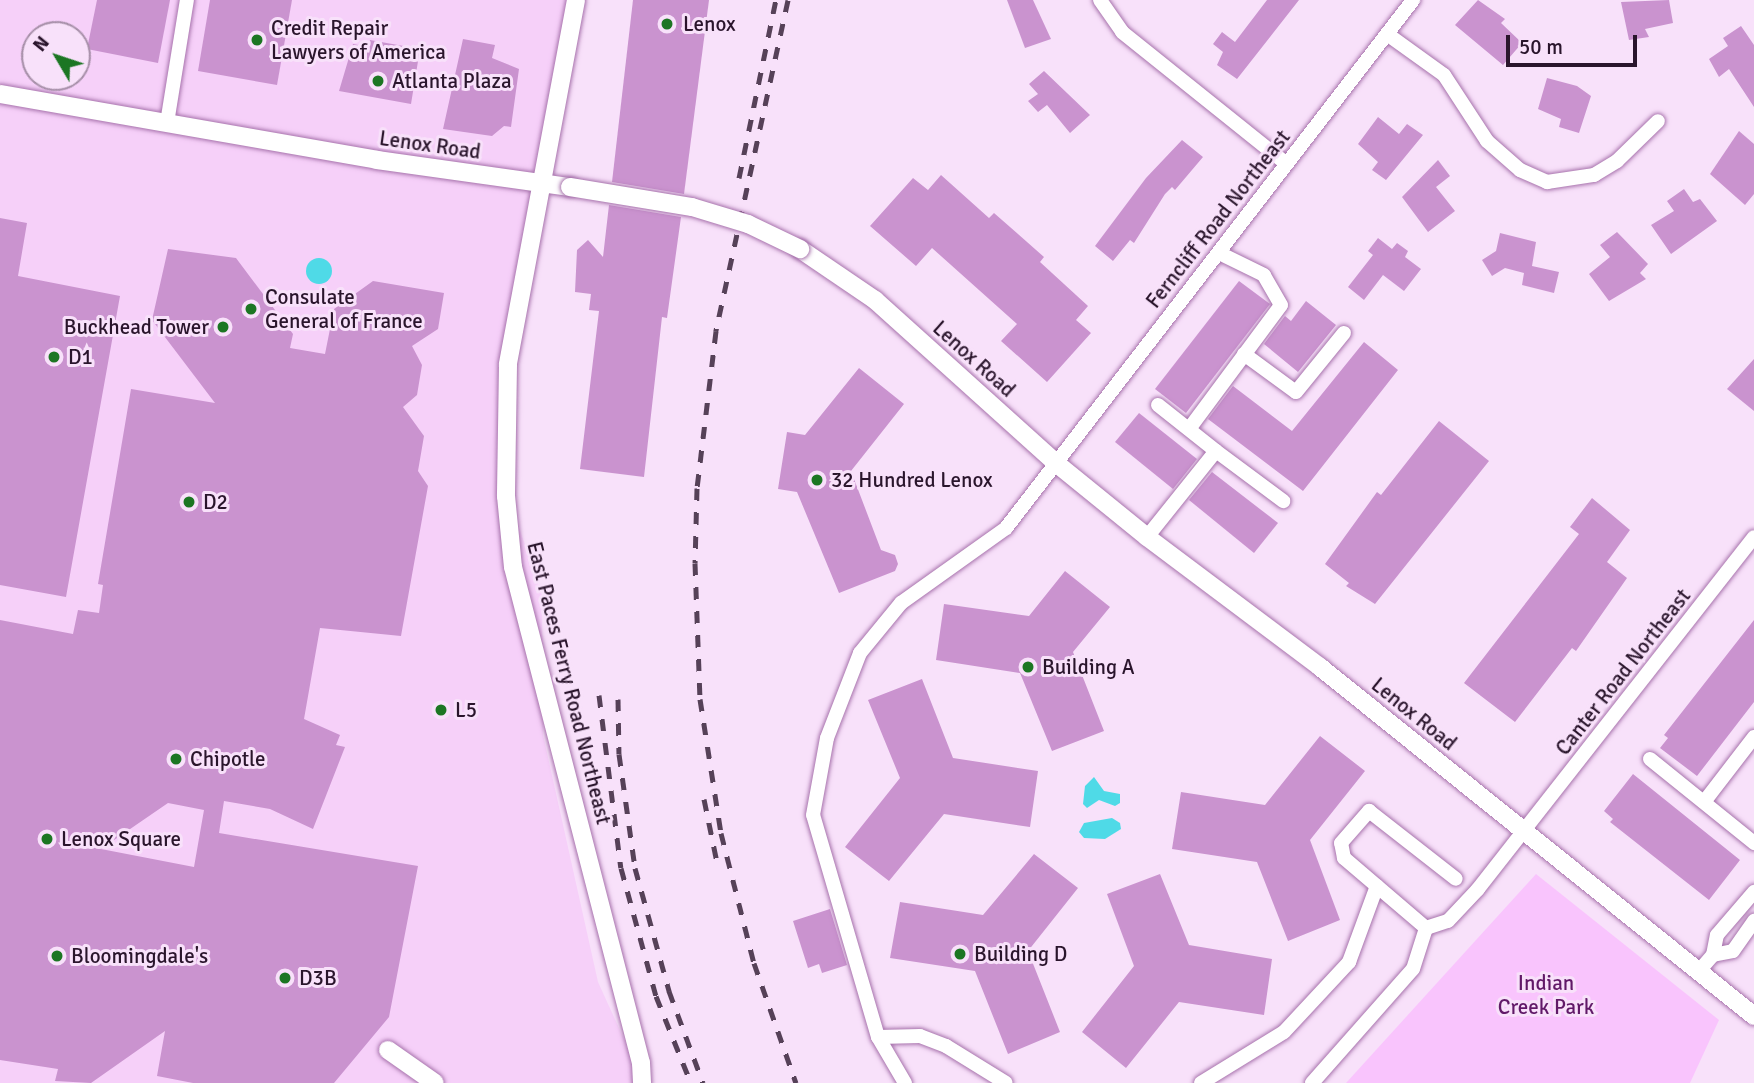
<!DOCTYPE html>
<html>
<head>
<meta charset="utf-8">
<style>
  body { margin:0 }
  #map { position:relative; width:1754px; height:1083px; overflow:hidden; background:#f8e1fa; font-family:Signika,sans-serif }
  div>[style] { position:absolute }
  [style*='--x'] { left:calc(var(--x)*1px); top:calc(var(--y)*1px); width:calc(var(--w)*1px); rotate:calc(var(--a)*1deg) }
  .built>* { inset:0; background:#f6d0f9 }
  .green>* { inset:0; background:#f9c4fd }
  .water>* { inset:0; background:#4fdae7 }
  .round { border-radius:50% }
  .building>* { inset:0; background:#ca93cf }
  .roads { filter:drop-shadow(0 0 2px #a772ac) drop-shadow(0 0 2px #a772ac) }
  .minor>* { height:14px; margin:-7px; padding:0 7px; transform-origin:7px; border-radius:7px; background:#fff }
  .tertiary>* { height:18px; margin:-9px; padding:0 9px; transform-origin:9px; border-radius:9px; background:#fff }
  .rail>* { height:5px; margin-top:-2.5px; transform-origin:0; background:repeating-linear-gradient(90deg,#564158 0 12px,transparent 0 24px) }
  .bridges { filter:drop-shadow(0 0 2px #a772ac) drop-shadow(0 0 2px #a772ac) }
  .tertiary-bridge>* { height:18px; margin:-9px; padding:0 9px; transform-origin:9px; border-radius:9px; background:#fff }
  .dots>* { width:19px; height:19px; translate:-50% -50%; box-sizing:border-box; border:4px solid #f8e1fa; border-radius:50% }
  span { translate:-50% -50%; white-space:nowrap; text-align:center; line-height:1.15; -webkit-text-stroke:6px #f8e1fa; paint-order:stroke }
  .poi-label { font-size:21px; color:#2a152c }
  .left { translate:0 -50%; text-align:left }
  .right { translate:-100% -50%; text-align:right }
  .street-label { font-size:21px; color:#2a152c }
  .park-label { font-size:21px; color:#611968 }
  .north { position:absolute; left:21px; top:21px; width:70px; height:70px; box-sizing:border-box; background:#f8e1fa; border:2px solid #a68fa8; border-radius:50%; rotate:309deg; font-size:19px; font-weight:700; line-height:28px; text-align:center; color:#2a152c }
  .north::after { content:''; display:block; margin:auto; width:24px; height:32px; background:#1c7623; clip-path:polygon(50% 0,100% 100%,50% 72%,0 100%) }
  .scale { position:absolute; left:1506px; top:35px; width:131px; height:32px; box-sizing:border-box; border:4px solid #2a152c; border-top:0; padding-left:9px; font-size:21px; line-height:24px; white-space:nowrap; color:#2a152c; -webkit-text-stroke:5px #f8e1fa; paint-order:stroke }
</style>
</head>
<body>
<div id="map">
  <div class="built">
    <div style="clip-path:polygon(evenodd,0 0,570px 0,533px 181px,501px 474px,542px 595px,543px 735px,598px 982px,644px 1083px,0 1083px,0 0,35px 35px,77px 35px,77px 77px,35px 77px,35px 35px)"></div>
  </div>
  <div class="green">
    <div style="clip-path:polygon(1536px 874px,1719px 1020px,1690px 1083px,1346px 1083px)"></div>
  </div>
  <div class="water">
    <div class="round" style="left:306px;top:258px;width:26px;height:26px"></div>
    <div style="clip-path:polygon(1094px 777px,1104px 791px,1120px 794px,1120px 803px,1115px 806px,1099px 800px,1087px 808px,1083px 804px,1085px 786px)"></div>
    <div style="clip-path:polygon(1112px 818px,1120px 823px,1121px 829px,1105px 839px,1084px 838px,1079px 832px,1084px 823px)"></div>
  </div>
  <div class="building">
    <div style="clip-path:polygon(97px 0,170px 0,158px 63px,87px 49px)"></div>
    <div style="clip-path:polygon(210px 0,292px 0,277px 85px,198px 71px)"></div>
    <div style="clip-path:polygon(633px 0,709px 0,684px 194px,612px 182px)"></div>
    <div style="clip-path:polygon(1007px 0,1033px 0,1051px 39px,1025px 48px)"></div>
    <div style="clip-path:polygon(1267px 0,1299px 0,1237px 79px,1217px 65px,1223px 52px,1213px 44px,1222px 32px,1235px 42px)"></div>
    <div style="clip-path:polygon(1478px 0,1505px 19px,1501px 23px,1522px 43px,1503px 65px,1455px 25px)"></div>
    <div style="clip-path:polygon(1669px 0,1673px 23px,1645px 29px,1649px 37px,1629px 40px,1621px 2px)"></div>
    <div style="clip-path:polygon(1741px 26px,1754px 45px,1754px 107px,1729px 69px,1719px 77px,1709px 59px,1728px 46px,1723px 38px)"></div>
    <div style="clip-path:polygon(463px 39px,495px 45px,492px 58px,519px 69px,511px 127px,504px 126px,492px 136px,443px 129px)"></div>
    <div style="clip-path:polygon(370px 40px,420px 49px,411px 104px,339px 91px,353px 44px,369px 47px)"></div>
    <div style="clip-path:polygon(1044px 71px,1090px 115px,1070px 133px,1047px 105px,1038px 112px,1028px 101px,1038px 94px,1029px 84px)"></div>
    <div style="clip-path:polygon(1547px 78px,1577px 86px,1591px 96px,1579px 133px,1559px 127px,1561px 119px,1538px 109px)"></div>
    <div style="clip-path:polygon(1378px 117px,1399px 134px,1407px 124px,1423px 135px,1386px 180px,1372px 170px,1378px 162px,1358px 144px)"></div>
    <div style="clip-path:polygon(1739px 131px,1754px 144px,1754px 194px,1745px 205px,1710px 174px)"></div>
    <div style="clip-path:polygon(1182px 140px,1203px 157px,1175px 190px,1172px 187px,1165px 194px,1134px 243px,1130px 240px,1113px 261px,1095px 246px,1146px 178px)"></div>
    <div style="clip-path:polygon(1438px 160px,1450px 176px,1436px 187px,1455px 211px,1428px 232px,1402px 197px)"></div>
    <div style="clip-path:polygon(941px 175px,989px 218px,994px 213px,1044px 257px,1040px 262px,1088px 306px,1076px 320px,1091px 333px,1047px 382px,1001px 341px,1017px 324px,932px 248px,916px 266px,870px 226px,913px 178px,928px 190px)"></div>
    <div style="clip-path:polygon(1684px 189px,1693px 202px,1700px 199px,1717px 221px,1671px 254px,1651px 225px,1674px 211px,1667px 201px)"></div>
    <div style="clip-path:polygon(609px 205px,681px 217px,667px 318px,662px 317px,644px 477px,580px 469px,599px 311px,589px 310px,591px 294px,575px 292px,577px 250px,588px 240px,603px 257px)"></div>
    <div style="clip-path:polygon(0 218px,27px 223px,18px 276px,120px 296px,66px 597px,0 585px)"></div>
    <div style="clip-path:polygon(1617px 232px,1648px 264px,1640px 273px,1646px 279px,1609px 301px,1589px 274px,1610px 257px,1600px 245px)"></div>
    <div style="clip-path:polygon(1500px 233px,1536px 242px,1532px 266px,1559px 272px,1554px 293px,1522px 285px,1524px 273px,1505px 268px,1492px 276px,1482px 260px,1496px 251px)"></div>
    <div style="clip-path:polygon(1378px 238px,1392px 249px,1397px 243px,1408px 251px,1405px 257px,1421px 269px,1404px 291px,1383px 275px,1364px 300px,1348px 287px,1373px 255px,1368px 251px)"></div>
    <div style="clip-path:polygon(evenodd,168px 249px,236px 258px,293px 334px,290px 348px,325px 354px,334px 309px,373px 281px,444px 293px,438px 329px,412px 346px,422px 365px,417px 395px,403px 407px,424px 436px,418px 471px,428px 486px,401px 636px,320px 628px,304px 719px,340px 735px,336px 745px,345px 747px,313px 829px,270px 809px,224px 801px,219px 833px,418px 866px,389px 1017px,334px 1083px,193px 1083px,157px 1076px,165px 1031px,91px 1083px,55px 1081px,58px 1069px,0 1060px,0 620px,73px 634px,78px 610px,99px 613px,103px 585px,98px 584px,131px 389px,215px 403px,152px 320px,168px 249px,168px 803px,204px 810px,194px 867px,101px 849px,168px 803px)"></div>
    <div style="clip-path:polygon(1239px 281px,1270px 304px,1186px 413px,1155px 389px)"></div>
    <div style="clip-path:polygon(1306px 301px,1336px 325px,1298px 372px,1264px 344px,1285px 316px,1291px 321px)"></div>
    <div style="clip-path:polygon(1364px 342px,1398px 370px,1303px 491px,1208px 419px,1233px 386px,1292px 431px)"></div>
    <div style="clip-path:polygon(1754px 359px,1754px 411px,1727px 389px)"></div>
    <div style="clip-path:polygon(859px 368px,904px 404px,851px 471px,881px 550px,895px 555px,898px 564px,895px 571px,839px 593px,797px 492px,778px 489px,787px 432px,805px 435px)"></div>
    <div style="clip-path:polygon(1139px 413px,1197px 459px,1173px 489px,1115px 442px)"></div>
    <div style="clip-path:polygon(1439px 421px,1489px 461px,1375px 604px,1346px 586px,1349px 583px,1325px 564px,1377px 492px,1381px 495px)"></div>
    <div style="clip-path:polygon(1212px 472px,1278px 523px,1254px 553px,1189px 500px)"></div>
    <div style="clip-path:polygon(1592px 498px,1630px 530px,1607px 562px,1627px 578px,1576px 651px,1572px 648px,1515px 722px,1464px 683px,1579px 534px,1570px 527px)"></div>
    <div style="clip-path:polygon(1065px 571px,1110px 607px,1073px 652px,1104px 731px,1052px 751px,1020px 673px,936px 660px,944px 604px,1029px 616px)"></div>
    <div style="clip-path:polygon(1754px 620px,1754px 702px,1697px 776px,1660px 748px,1668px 738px,1664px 735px)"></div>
    <div style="clip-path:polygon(922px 679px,953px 758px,1038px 771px,1030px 827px,944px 814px,889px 881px,845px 847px,900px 778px,868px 700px)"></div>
    <div style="clip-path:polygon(1320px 736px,1365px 771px,1310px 840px,1340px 920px,1288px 941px,1257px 862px,1172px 849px,1181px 792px,1265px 805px)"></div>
    <div style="clip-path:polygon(1633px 774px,1740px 860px,1709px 900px,1610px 822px,1613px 819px,1604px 811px)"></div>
    <div style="clip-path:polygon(1034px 854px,1078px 888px,1028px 951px,1060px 1032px,1008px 1054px,975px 971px,890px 958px,900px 902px,983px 915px)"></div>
    <div style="clip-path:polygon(1160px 874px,1189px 945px,1272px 959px,1264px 1015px,1179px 1002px,1126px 1068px,1082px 1032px,1134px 966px,1107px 894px)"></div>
    <div style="clip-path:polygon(830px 909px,847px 965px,822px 973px,819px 964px,808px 968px,793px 921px)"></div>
  </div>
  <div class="roads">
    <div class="minor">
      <div style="--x:1100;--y:0;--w:39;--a:55"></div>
      <div style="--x:1122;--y:32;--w:211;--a:38.7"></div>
      <div style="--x:1387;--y:34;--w:70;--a:35.7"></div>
      <div style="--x:1444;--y:75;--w:79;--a:56.9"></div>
      <div style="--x:1487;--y:141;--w:44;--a:41.3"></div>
      <div style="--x:1520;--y:170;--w:30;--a:24"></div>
      <div style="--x:1547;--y:182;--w:48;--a:-8.5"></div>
      <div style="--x:1594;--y:175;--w:27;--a:-31"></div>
      <div style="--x:1617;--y:161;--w:57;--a:-44.3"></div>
      <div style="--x:167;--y:123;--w:125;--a:-80.8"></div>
      <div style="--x:1244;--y:354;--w:64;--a:36.2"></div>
      <div style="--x:1296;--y:392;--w:76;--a:-50.9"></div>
      <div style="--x:1158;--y:405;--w:74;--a:38.4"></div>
      <div style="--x:1189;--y:429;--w:154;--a:-53.4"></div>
      <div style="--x:1281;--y:305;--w:34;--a:-120"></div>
      <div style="--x:1264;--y:275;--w:50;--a:-153.9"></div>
      <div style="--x:1147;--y:537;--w:110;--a:-51.3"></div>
      <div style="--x:1216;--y:451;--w:84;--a:36.7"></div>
      <div style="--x:1650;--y:759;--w:134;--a:38.9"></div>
      <div style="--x:1704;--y:802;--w:82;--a:-52.4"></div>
      <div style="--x:1426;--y:928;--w:108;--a:-139.5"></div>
      <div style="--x:1344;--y:858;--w:15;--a:-101"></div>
      <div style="--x:1341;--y:843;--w:43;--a:-48.8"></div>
      <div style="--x:1369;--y:811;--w:110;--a:38"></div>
      <div style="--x:1713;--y:955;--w:20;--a:-11"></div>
      <div style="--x:1733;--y:951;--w:37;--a:-55"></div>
      <div style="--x:1699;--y:971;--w:21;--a:-49"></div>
      <div style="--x:1713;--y:955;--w:20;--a:-79"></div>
      <div style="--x:1717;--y:935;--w:57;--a:-49.3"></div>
      <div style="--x:878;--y:1037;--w:42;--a:-1.4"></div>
      <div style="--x:920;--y:1036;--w:28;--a:21"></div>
      <div style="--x:946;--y:1046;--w:70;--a:31.7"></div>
      <div style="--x:905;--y:1083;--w:53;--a:-120.4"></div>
      <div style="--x:878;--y:1037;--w:231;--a:-106.3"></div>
      <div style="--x:813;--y:815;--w:78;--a:-79.7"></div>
      <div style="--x:827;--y:738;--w:91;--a:-68.8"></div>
      <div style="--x:860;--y:653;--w:65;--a:-50.6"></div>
      <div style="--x:901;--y:603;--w:129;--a:-35.5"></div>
      <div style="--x:1006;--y:528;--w:667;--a:-52.37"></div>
      <div style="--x:1201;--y:1083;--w:97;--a:-31.6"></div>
      <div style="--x:1284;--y:1032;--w:96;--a:-47.1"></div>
      <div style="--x:1349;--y:962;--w:81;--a:-69.8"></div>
      <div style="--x:1312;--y:1083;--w:152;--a:-48.5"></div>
      <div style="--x:1413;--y:969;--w:43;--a:-72.4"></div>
      <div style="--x:1426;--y:928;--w:23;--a:-18"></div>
      <div style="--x:1448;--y:921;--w:44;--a:-46.8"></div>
      <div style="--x:1478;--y:889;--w:447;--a:-51.9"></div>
    </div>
    <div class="tertiary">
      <div style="--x:576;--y:0;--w:371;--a:100.6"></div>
      <div style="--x:508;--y:365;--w:131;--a:90.9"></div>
      <div style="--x:506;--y:496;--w:71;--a:84.4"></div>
      <div style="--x:513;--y:567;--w:512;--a:75.53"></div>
      <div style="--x:641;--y:1063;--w:20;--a:87"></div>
      <div style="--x:0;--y:94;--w:383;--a:9.9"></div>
      <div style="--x:377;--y:160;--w:195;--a:8"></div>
      <div style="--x:800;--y:249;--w:91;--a:34.2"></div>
      <div style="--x:875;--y:300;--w:245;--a:42"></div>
      <div style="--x:1057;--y:464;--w:116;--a:39"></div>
      <div style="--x:1147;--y:537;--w:216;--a:36.9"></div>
      <div style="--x:1320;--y:667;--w:557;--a:38.8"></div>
      <div style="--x:388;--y:1050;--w:57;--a:35.1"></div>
    </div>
  </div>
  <div class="rail">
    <div style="--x:788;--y:0;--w:339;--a:102.3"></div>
    <div style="--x:716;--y:331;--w:158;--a:96.9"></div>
    <div style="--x:697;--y:488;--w:75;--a:91.5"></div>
    <div style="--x:695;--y:563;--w:136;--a:87.9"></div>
    <div style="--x:700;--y:699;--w:136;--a:81.1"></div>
    <div style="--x:721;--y:833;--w:134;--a:75.8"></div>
    <div style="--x:754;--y:963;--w:127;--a:70.7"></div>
    <div style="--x:739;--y:178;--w:182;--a:-78.3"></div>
    <div style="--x:599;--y:695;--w:174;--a:82.8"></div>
    <div style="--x:621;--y:868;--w:133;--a:74.7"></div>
    <div style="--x:656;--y:996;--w:94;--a:68.1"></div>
    <div style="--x:618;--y:699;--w:55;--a:89"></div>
    <div style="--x:619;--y:754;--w:115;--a:82"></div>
    <div style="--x:635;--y:868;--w:128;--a:74.5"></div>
    <div style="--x:669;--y:991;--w:98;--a:69.7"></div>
    <div style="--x:704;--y:799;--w:69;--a:78.4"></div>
  </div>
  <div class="bridges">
    <div class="tertiary-bridge">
      <div style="--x:570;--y:187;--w:124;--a:9.3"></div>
      <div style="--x:692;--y:207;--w:59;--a:16.9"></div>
      <div style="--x:748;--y:224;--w:58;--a:25.7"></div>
    </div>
  </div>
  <div class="dots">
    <div style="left:667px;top:24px;background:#1c7623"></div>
    <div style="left:257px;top:40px;background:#1c7623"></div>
    <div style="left:378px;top:81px;background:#1c7623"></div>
    <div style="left:251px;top:309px;background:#1c7623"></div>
    <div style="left:223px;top:327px;background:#1c7623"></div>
    <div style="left:54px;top:357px;background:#1c7623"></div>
    <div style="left:817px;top:480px;background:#1c7623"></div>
    <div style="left:189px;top:502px;background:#1c7623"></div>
    <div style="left:1028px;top:667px;background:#1c7623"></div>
    <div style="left:441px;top:710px;background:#1c7623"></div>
    <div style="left:176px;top:759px;background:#1c7623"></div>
    <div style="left:47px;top:839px;background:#1c7623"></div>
    <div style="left:960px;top:954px;background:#1c7623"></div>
    <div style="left:57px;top:956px;background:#1c7623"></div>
    <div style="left:285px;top:978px;background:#1c7623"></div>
  </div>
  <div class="poi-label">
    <span class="left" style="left:683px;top:24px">Lenox</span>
    <span class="left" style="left:271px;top:40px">Credit Repair<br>Lawyers of America</span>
    <span class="left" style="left:392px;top:81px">Atlanta Plaza</span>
    <span class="left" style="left:265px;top:309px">Consulate<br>General of France</span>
    <span class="right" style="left:209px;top:327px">Buckhead Tower</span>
    <span class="left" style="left:68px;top:357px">D1</span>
    <span class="left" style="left:831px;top:480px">32 Hundred Lenox</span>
    <span class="left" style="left:203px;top:502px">D2</span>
    <span class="left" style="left:1042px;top:667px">Building A</span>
    <span class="left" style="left:455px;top:710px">L5</span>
    <span class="left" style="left:190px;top:759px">Chipotle</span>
    <span class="left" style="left:61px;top:839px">Lenox Square</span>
    <span class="left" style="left:974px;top:954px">Building D</span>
    <span class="left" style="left:71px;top:956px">Bloomingdale's</span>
    <span class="left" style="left:299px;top:978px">D3B</span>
  </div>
  <div class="street-label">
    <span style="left:430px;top:145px;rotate:8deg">Lenox Road</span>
    <span style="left:1218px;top:219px;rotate:-52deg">Ferncliff Road Northeast</span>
    <span style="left:974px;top:359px;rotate:42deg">Lenox Road</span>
    <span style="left:1623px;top:672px;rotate:-52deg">Canter Road Northeast</span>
    <span style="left:569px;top:683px;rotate:76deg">East Paces Ferry Road Northeast</span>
    <span style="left:1414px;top:714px;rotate:39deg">Lenox Road</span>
  </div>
  <div class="park-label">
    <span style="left:1546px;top:995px">Indian<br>Creek Park</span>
  </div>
  <div class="north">N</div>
  <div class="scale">50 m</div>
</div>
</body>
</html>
